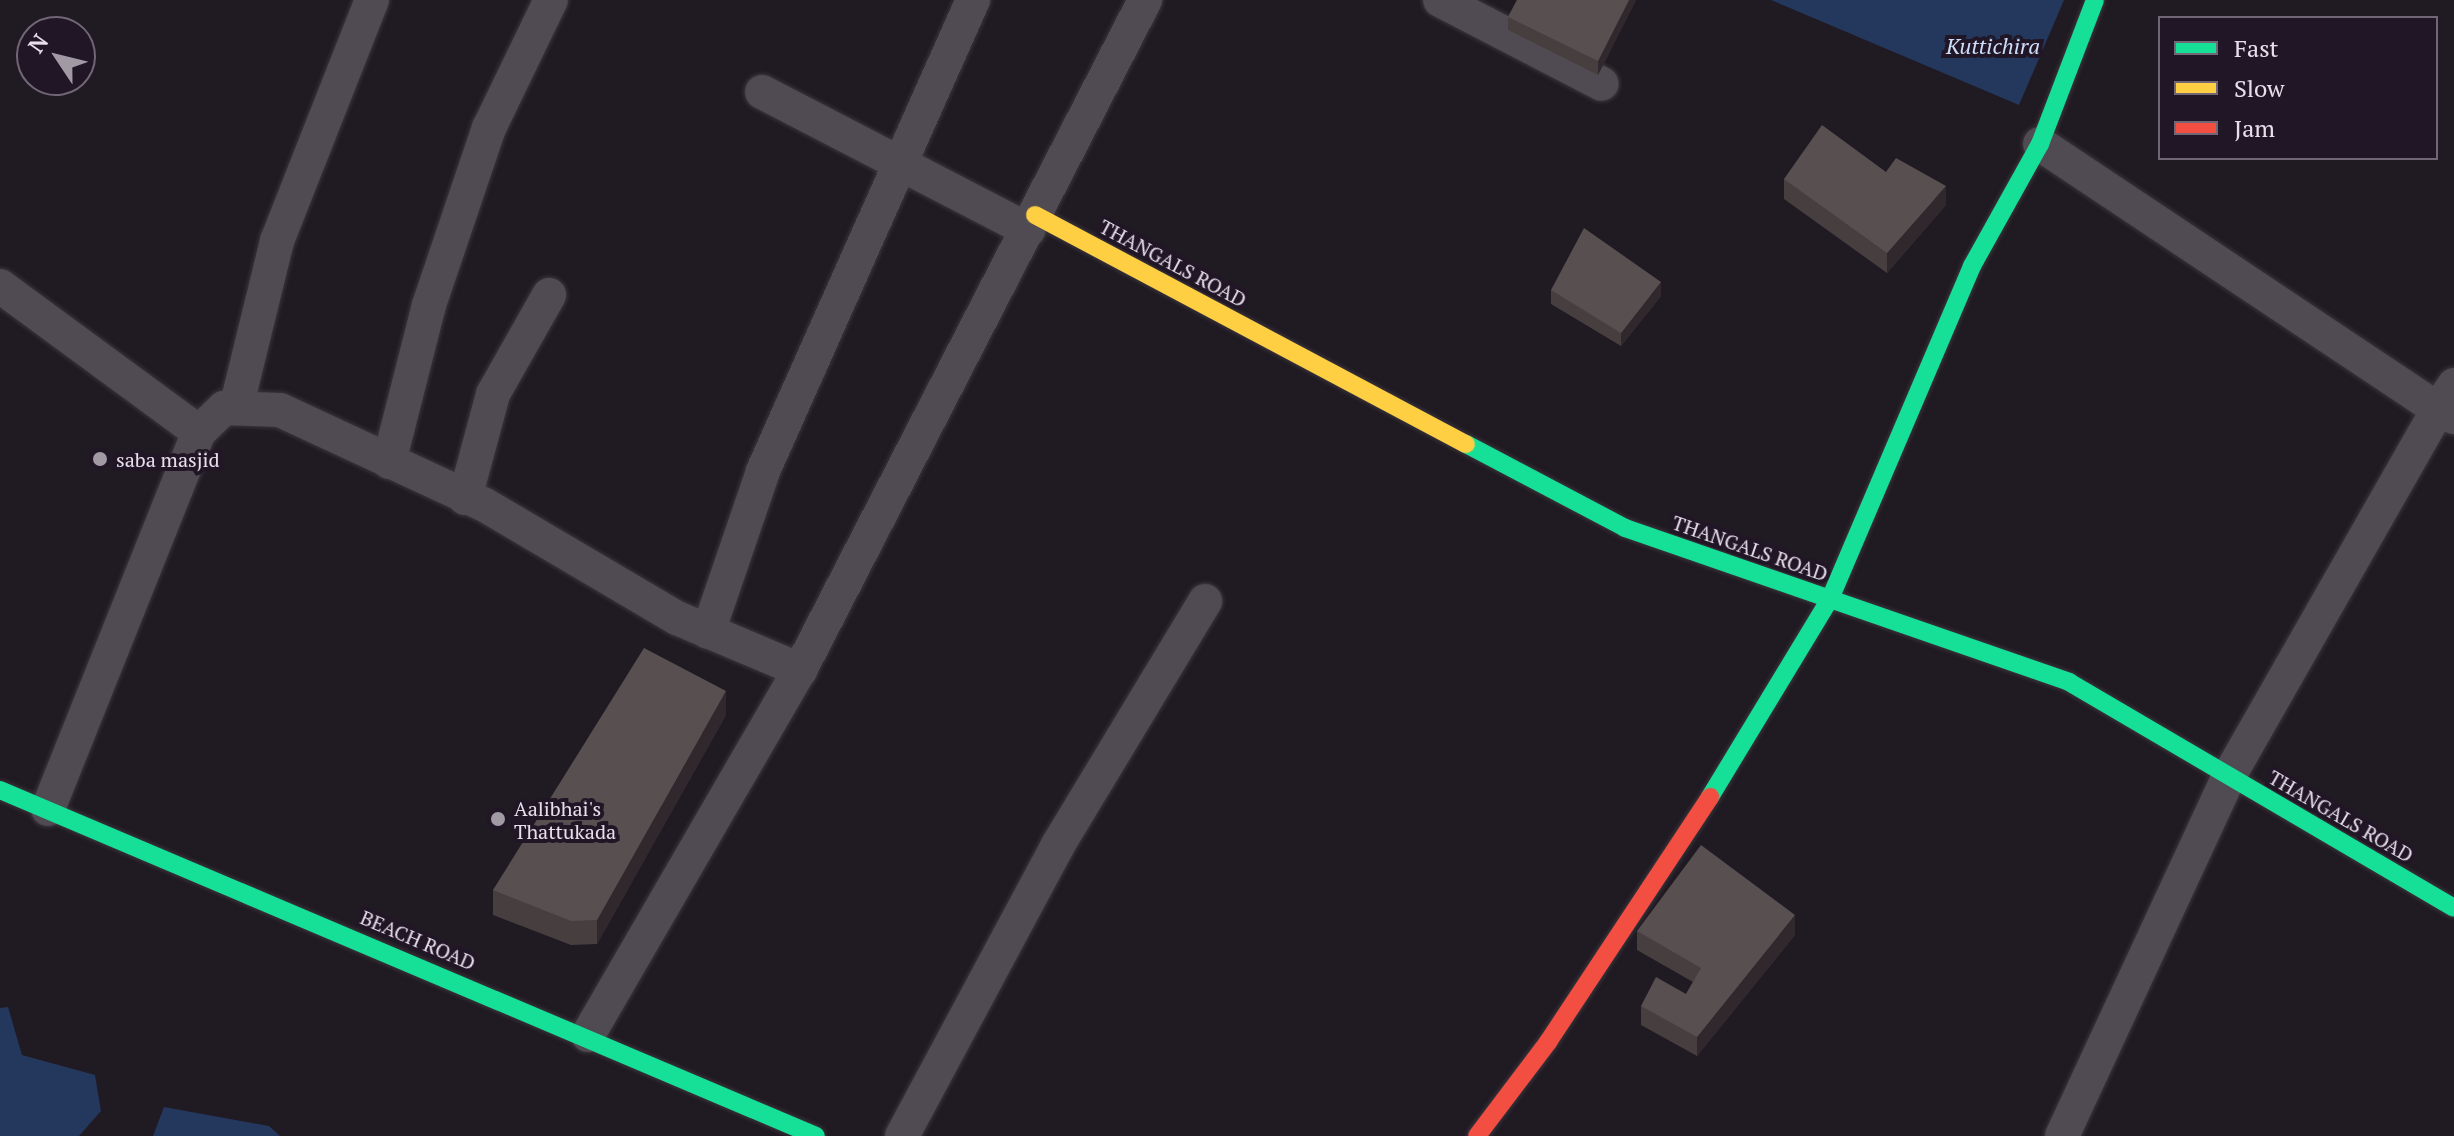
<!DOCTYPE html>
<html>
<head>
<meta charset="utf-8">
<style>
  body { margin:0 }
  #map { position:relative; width:2454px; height:1136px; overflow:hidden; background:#201a22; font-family:"PT Serif",serif }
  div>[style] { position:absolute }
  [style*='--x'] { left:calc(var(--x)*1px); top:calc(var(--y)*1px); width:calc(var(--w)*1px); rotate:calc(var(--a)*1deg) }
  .water>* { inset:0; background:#24385e }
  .roads { filter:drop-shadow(0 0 2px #3a353c) drop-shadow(0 0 2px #3a353c) }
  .street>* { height:34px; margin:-17px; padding:0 17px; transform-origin:17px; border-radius:17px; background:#504b52 }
  .fast>* { height:18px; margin:-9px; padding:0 9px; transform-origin:9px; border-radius:9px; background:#16e098 }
  .slow>* { height:18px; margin:-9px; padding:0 9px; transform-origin:9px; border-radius:9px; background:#ffcf43 }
  .jam>* { height:18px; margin:-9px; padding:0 9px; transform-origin:9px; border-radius:9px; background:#f24e42 }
  .wall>* { inset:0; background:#473e3f }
  .shaded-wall>* { inset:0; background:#30282c }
  .building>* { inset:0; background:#584f51 }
  .dots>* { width:22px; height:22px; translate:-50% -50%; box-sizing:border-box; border:4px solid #211626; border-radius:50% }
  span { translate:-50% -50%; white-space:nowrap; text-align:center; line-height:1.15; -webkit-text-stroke:8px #211626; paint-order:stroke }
  .street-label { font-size:20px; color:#e7dfeb }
  .poi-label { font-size:20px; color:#e7dfeb }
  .left { translate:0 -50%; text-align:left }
  .water-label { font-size:22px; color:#cddefb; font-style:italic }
  .legend { position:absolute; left:2158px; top:16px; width:280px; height:144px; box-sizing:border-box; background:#211626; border:2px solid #706675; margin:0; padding:10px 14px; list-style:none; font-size:24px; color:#e7dfeb }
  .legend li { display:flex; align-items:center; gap:16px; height:40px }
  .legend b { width:40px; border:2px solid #706675 }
  .north { position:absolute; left:16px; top:16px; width:80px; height:80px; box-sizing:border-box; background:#211626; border:2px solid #706675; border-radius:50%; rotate:305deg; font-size:22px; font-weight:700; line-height:32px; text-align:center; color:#e7dfeb }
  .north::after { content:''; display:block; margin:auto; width:28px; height:36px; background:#a19aa5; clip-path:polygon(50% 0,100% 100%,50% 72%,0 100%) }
</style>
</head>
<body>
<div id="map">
  <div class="water">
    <div style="clip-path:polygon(1771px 0,2064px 0,2019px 105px)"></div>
    <div style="clip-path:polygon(8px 1007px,22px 1055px,95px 1075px,101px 1111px,79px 1136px,0 1136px,0 1008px)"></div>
    <div style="clip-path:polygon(164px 1107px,269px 1126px,280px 1136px,153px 1136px)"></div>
  </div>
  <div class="roads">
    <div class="street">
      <div style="--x:1440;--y:0;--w:182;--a:27.4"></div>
      <div style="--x:762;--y:92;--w:300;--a:27.4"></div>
      <div style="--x:2040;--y:144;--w:478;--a:33.7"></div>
      <div style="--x:2438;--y:409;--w:29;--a:-56"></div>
      <div style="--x:0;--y:286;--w:247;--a:36.3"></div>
      <div style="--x:199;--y:432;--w:35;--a:-44"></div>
      <div style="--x:224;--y:408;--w:56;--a:2"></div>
      <div style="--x:280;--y:410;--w:226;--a:24.9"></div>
      <div style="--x:485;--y:505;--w:223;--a:30.5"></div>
      <div style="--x:677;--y:618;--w:134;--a:22.9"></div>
      <div style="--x:236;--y:408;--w:172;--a:-76.2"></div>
      <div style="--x:277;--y:241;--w:259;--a:-68.5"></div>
      <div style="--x:389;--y:462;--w:162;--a:-75.7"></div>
      <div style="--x:429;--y:305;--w:187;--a:-71.3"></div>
      <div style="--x:489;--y:128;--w:142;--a:-64.2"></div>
      <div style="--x:465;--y:498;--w:108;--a:-74.9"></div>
      <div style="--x:493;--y:394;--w:114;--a:-60.5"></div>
      <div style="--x:708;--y:632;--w:170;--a:-71.1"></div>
      <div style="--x:763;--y:471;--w:516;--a:-65.97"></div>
      <div style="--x:48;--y:809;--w:406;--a:-68.2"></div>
      <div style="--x:588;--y:1035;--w:422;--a:-59.9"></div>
      <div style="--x:800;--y:670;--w:754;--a:-62.75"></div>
      <div style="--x:902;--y:1136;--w:330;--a:-61.8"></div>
      <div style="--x:1058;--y:845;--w:285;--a:-58.9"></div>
      <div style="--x:2062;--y:1136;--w:397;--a:-65.1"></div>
      <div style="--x:2229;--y:776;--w:422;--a:-60.3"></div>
      <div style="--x:2438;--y:409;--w:18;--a:27"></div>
    </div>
    <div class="fast">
      <div style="--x:1466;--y:444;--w:180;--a:27.8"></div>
      <div style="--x:1625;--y:528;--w:470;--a:19.1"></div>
      <div style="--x:2069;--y:682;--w:446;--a:30.4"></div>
      <div style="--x:0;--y:790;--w:886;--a:22.98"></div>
      <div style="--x:1710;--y:797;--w:232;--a:-58.8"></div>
      <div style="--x:1830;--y:599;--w:362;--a:-66.9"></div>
      <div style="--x:1972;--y:266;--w:140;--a:-60.9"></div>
      <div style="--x:2040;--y:144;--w:154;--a:-69.1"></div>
    </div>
    <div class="slow">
      <div style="--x:1035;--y:215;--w:488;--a:28"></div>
    </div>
    <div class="jam">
      <div style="--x:1477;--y:1136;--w:118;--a:-52.9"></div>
      <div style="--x:1548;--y:1042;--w:294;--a:-56.5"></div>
    </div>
  </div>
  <div class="wall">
    <div style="clip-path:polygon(1517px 0,1636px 0,1598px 75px,1508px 30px,1508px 17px)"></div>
    <div style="clip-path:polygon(1886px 172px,1946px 205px,1887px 273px,1784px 199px,1784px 179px)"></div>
    <div style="clip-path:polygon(1551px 290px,1661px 296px,1621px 346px,1551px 304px)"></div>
    <div style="clip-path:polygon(726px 715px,597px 944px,571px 945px,493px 915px,493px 890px)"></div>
    <div style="clip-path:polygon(1637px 931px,1795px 935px,1697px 1056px,1641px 1025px,1641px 1006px,1686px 994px,1693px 982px,1637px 950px)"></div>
  </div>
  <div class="shaded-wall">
    <div style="clip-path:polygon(1629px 0,1636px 0,1598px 75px,1598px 61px)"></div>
    <div style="clip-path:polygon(1946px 186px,1946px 205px,1887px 273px,1887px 253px)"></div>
    <div style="clip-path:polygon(1661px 282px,1661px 296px,1621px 346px,1621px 333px)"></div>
    <div style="clip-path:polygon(726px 691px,726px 715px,597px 944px,597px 920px)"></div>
    <div style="clip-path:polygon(1795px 915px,1795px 935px,1697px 1056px,1697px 1037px)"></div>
  </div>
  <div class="building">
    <div style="clip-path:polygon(1517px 0,1629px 0,1598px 61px,1508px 17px)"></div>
    <div style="clip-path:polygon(1822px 125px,1886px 172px,1896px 158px,1946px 186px,1887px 253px,1784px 179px)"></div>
    <div style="clip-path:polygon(1584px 228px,1661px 282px,1621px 333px,1551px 290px)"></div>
    <div style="clip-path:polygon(644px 648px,726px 691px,597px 920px,571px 921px,493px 890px)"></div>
    <div style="clip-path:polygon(1701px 845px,1795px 915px,1697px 1037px,1641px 1006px,1656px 977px,1686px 994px,1701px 968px,1637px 931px)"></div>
  </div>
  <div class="dots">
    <div style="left:100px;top:459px;background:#a19aa5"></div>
    <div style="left:498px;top:819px;background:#a19aa5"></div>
  </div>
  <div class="street-label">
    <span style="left:1173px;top:263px;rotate:28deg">THANGALS ROAD</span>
    <span style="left:1750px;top:548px;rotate:19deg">THANGALS ROAD</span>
    <span style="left:2341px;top:816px;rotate:30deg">THANGALS ROAD</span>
    <span style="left:418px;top:940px;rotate:23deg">BEACH ROAD</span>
  </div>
  <div class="poi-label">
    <span class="left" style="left:116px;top:459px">saba masjid</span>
    <span class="left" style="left:514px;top:820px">Aalibhai's<br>Thattukada</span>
  </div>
  <div class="water-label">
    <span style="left:1993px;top:46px">Kuttichira</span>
  </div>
  <ul class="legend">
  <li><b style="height:10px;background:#16e098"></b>Fast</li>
  <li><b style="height:10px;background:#ffcf43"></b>Slow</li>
  <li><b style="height:10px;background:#f24e42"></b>Jam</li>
  </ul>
  <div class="north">N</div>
</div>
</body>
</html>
